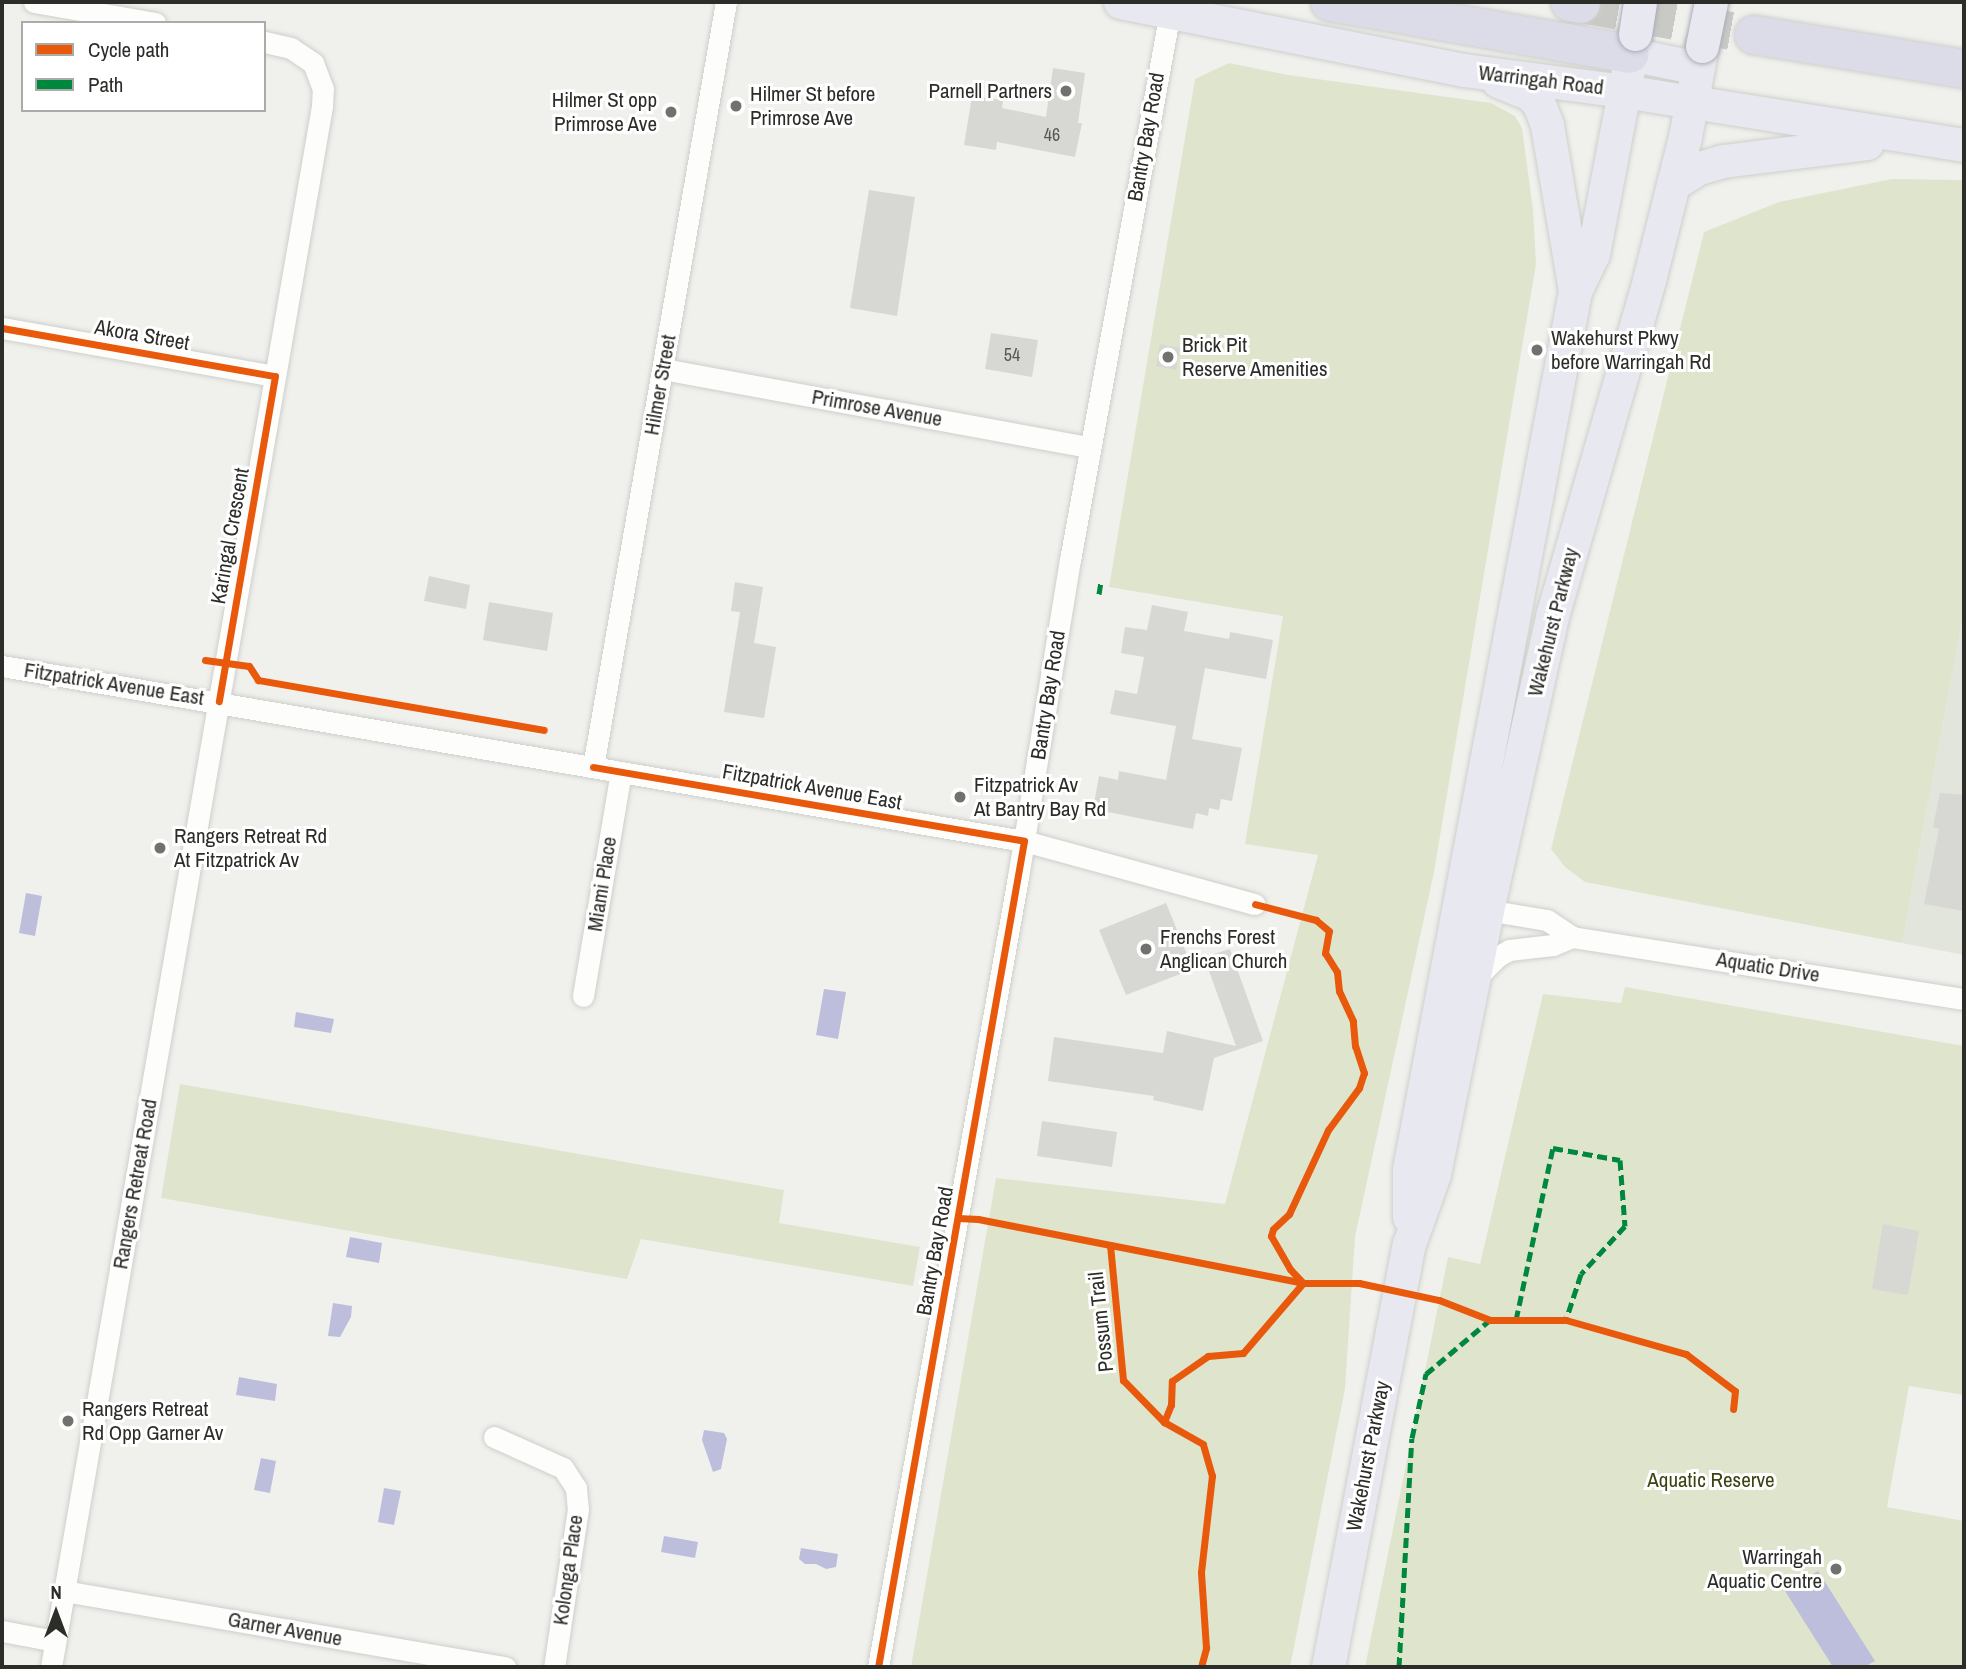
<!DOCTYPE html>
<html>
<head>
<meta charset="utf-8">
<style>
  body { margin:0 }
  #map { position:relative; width:1966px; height:1669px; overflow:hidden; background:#f0f1ed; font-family:"Archivo Narrow",sans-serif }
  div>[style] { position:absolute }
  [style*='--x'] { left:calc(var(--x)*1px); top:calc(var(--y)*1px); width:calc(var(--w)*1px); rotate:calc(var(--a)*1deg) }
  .built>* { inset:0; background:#e2e5db }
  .green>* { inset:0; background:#dfe5cd }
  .water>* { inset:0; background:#bdbedb }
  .building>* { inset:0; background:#d7d7d4 }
  .highway-tunnel>* { height:38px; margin-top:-19px; transform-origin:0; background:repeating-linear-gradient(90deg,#c9cac6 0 38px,transparent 0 57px) }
  .roads { filter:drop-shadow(0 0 2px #cececb) drop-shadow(0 0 2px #cececb) }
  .street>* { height:21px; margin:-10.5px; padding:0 10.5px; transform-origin:10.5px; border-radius:10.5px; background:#fdfdfc }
  .primary>* { height:33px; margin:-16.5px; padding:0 16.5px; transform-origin:16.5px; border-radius:16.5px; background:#e8e8f0 }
  .highway>* { height:38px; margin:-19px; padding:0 19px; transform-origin:19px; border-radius:19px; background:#dcdbe8 }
  .bridges { filter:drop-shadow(0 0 2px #acacb9) drop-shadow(0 0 2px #acacb9) }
  .primary-bridge>* { height:33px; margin:-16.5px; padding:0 16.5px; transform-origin:16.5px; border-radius:16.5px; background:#e8e8f0 }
  .quiet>* { height:5px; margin-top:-2.5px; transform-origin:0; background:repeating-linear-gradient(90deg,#00873e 0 10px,transparent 0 15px) }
  .cycleway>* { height:7px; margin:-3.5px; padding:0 3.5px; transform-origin:3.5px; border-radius:3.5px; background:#e8590c }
  .dots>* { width:19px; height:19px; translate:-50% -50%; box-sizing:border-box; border:4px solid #fff; border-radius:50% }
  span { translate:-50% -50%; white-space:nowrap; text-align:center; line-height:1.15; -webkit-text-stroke:6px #fff; paint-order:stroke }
  .number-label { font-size:18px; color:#575754 }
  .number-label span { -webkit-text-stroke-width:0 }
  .street-label { font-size:21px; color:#2c2c29 }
  .poi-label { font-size:21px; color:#2c2c29 }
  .right { translate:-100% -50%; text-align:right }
  .left { translate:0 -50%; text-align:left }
  .park-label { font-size:21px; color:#3b4411 }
  .frame { position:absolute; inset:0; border:4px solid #2c2c29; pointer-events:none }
  .legend { position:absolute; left:21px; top:21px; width:245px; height:91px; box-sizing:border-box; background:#fff; border:2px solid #ababa9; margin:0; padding:9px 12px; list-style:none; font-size:21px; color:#2c2c29 }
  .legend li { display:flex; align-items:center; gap:14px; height:35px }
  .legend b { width:35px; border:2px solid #ababa9 }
  .north { position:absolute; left:21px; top:1578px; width:70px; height:70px; -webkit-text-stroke:5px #fff; paint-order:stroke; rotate:0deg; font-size:19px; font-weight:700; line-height:28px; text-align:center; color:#2c2c29 }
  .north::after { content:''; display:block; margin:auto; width:24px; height:32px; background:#2c2c29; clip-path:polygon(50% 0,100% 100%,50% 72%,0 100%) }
</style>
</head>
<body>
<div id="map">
  <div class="built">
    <div style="clip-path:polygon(1964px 611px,1964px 955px,1902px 943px)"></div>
  </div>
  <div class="green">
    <div style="clip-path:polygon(1229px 63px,1288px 75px,1491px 103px,1515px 116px,1522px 128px,1533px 210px,1536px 264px,1434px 872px,1355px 1237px,1345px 1389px,1290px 1667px,911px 1667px,996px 1178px,1225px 1204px,1318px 855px,1245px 844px,1283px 616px,1109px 587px,1195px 79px)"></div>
    <div style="clip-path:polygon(1892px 179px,1964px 180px,1964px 611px,1902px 943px,1585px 882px,1565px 867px,1551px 849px,1704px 232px,1779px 202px)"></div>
    <div style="clip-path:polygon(1625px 987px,1964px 1046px,1964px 1395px,1909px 1386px,1887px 1507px,1964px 1521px,1964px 1667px,1365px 1667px,1448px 1257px,1480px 1264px,1543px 994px,1621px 1003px)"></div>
    <div style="clip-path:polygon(180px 1084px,784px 1190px,779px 1223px,920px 1247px,913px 1286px,641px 1239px,627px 1279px,161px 1198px)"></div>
  </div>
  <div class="water">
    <div style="clip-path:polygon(26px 893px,42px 896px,35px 936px,19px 933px)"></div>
    <div style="clip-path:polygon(824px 989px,846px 992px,838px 1039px,816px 1035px)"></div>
    <div style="clip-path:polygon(296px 1012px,334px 1019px,331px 1033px,294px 1027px)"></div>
    <div style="clip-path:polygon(350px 1237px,382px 1243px,379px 1263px,346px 1257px)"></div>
    <div style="clip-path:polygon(333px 1303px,352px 1306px,351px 1317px,340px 1337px,328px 1336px)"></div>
    <div style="clip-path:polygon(239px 1377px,277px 1384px,275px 1401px,236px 1395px)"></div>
    <div style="clip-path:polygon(704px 1430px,724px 1433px,727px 1439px,721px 1469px,713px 1472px,702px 1440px)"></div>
    <div style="clip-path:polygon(261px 1458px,276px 1461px,270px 1493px,254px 1490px)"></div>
    <div style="clip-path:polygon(384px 1488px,401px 1491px,394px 1525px,378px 1522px)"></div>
    <div style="clip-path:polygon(664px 1536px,698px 1542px,695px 1558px,661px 1552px)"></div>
    <div style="clip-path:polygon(801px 1548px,838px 1554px,836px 1567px,826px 1569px,816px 1564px,805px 1564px,799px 1559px)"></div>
    <div style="clip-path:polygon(1818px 1571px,1875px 1661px,1864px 1667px,1833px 1667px,1785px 1591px)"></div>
  </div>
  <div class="building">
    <div style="clip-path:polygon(1053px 68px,1085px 73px,1078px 123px,1082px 123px,1075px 157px,997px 142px,996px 150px,964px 145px,972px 96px,1003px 100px,1002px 108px,1046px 117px)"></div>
    <div style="clip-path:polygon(869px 190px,915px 197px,897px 316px,850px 308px)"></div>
    <div style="clip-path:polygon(991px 333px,1038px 340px,1032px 377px,985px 369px)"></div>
    <div style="clip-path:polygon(1160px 344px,1180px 348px,1176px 370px,1156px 366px)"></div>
    <div style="clip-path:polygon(429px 576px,470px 585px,466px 609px,424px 601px)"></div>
    <div style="clip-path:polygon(735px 582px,763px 587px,754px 643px,776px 647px,764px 718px,724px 712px,740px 612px,731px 611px)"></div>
    <div style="clip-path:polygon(489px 602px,553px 613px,547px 651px,483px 640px)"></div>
    <div style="clip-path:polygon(1152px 605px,1188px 612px,1184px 631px,1229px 639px,1230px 632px,1273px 640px,1266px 679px,1205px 668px,1192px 739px,1242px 748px,1232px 801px,1221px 799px,1219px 810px,1209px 808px,1208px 816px,1196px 813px,1193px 829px,1093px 809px,1099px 776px,1118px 780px,1119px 771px,1166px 780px,1176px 726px,1110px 714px,1115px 690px,1137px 694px,1144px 657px,1121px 653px,1125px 627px,1147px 630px)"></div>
    <div style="clip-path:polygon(1940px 793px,1964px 795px,1964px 911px,1924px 904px,1939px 829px,1933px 827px)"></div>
    <div style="clip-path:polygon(1166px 903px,1193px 969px,1126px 995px,1099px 930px)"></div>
    <div style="clip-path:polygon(1230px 949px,1263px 1041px,1214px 1058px,1203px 1111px,1153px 1100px,1154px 1096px,1048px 1081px,1054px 1037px,1163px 1053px,1167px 1031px,1236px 1046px,1204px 957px)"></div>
    <div style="clip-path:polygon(1042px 1121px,1117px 1132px,1112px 1167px,1037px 1156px)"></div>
    <div style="clip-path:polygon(1883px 1224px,1919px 1231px,1908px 1295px,1872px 1289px)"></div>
  </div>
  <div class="highway-tunnel">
    <div style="--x:1581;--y:4;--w:176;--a:10.2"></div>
  </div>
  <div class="roads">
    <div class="street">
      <div style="--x:34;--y:2;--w:123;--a:9.8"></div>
      <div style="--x:2;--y:328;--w:277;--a:10"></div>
      <div style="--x:663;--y:369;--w:434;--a:10.4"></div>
      <div style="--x:2;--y:666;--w:1037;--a:9.72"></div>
      <div style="--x:1024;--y:841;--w:239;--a:15.3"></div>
      <div style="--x:593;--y:767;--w:776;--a:-80.14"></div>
      <div style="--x:1475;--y:908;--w:73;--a:9.5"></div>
      <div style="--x:1547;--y:920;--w:30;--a:34"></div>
      <div style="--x:1572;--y:937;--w:397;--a:9"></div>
      <div style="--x:1475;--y:979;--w:31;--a:-45"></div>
      <div style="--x:1497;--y:957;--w:14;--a:-30"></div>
      <div style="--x:1509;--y:950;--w:44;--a:-6.5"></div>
      <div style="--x:1553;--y:945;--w:21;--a:-23"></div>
      <div style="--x:583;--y:996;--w:227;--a:-80.4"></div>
      <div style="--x:494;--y:1437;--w:76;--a:24.2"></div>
      <div style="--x:563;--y:1468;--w:24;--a:57"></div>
      <div style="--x:576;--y:1488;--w:21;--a:85"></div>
      <div style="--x:578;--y:1509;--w:160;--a:98.6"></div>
      <div style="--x:64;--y:1591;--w:448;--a:9.8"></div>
      <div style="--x:2;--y:1631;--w:54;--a:10.7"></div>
      <div style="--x:51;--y:1667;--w:1584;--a:-80.15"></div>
      <div style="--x:322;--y:106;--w:17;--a:-87"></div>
      <div style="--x:323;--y:89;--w:28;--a:-111"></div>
      <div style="--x:313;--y:63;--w:27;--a:-146"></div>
      <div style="--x:291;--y:48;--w:28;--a:-167"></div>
      <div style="--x:878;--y:1667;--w:802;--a:-79.95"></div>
      <div style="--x:1018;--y:877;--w:321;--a:-80.7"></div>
      <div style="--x:1070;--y:560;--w:557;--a:-79.66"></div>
    </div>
    <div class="primary">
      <div style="--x:1120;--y:2;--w:351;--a:11.2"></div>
      <div style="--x:1464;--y:70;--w:160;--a:7.5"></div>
      <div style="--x:1623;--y:91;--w:345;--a:9"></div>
      <div style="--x:1630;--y:54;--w:69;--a:11.6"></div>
      <div style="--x:1498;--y:81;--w:35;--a:22"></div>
      <div style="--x:1530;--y:94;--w:13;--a:48"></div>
      <div style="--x:1539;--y:104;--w:22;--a:69"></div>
      <div style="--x:1547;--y:125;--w:168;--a:80.4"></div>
      <div style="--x:1673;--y:184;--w:31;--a:-32"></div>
      <div style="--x:1699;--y:168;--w:25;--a:-16"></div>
      <div style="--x:1723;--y:161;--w:145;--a:-7.1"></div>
      <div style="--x:1409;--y:1217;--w:48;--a:-90"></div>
      <div style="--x:1409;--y:1169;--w:894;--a:-79.29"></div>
      <div style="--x:1575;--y:291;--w:41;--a:-64.1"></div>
      <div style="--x:1593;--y:254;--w:224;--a:-79.2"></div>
      <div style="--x:1328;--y:1667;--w:431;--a:-79.2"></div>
      <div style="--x:1409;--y:1244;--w:74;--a:-70.3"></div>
      <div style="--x:1434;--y:1174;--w:269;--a:-78.6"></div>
      <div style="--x:1487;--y:910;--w:304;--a:-77.5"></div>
      <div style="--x:1553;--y:613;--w:347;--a:-73.9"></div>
      <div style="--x:1649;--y:280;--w:147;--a:-75.9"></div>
      <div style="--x:1685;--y:137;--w:93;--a:-79.4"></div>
    </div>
    <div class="highway">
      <div style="--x:1330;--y:2;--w:304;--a:9.8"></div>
      <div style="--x:1570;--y:2;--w:11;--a:10"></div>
      <div style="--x:1754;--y:35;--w:213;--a:9.2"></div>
    </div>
  </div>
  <div class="bridges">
    <div class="primary-bridge">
      <div style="--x:1635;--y:34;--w:32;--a:-81"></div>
      <div style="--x:1702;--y:46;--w:45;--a:-78.4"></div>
    </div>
  </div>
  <div class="quiet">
    <div style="--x:1099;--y:594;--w:12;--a:-81"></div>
    <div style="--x:1516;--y:1320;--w:176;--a:-77.9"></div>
    <div style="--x:1553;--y:1148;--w:68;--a:10.2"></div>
    <div style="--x:1620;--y:1160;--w:66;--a:85.7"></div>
    <div style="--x:1625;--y:1226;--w:65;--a:132.5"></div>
    <div style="--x:1581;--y:1274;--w:48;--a:108.1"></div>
    <div style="--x:1399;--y:1667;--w:229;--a:-86.8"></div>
    <div style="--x:1412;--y:1438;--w:66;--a:-77.7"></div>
    <div style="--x:1426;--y:1374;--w:84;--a:-40.2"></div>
  </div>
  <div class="cycleway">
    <div style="--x:2;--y:328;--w:277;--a:10"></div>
    <div style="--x:275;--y:376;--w:330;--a:99.8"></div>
    <div style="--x:205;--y:660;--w:44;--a:7.8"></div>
    <div style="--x:249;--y:666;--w:17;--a:57"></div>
    <div style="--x:258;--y:680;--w:290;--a:9.9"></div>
    <div style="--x:593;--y:767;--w:437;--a:9.7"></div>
    <div style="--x:1024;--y:841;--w:839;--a:100.02"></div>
    <div style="--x:958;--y:1218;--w:20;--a:3"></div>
    <div style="--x:978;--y:1219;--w:331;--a:11.1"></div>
    <div style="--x:1303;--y:1283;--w:56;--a:0"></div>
    <div style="--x:1359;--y:1283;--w:82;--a:12"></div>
    <div style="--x:1439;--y:1300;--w:55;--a:21.4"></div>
    <div style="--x:1490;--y:1320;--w:76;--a:0"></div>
    <div style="--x:1566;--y:1320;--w:125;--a:15.8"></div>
    <div style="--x:1686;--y:1354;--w:61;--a:37.1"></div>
    <div style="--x:1735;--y:1391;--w:18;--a:96"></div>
    <div style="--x:1110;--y:1245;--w:136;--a:84.5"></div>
    <div style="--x:1123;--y:1380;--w:59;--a:45.7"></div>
    <div style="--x:1201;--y:1667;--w:20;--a:-75"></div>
    <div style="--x:1206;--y:1648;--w:76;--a:-93.8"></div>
    <div style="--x:1201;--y:1572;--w:97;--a:-83.5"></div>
    <div style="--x:1212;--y:1476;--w:33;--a:-106"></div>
    <div style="--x:1203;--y:1444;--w:45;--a:-150.6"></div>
    <div style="--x:1164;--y:1422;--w:18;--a:-68"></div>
    <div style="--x:1171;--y:1405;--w:24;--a:-88"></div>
    <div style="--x:1172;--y:1381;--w:44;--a:-34.8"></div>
    <div style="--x:1208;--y:1356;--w:35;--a:-5"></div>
    <div style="--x:1243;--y:1353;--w:92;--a:-49.4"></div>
    <div style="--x:1303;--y:1283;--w:19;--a:-133"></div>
    <div style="--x:1290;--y:1269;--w:38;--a:-120"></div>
    <div style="--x:1271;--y:1236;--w:7;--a:-74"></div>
    <div style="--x:1273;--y:1229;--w:22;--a:-43"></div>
    <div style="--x:1289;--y:1214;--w:93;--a:-65.1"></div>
    <div style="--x:1328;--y:1130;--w:52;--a:-53.6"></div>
    <div style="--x:1359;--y:1088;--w:16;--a:-72"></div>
    <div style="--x:1364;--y:1073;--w:28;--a:-108"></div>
    <div style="--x:1355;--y:1046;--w:25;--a:-95"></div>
    <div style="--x:1353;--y:1021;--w:33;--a:-115"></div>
    <div style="--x:1339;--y:991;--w:19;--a:-96"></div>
    <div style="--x:1337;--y:972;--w:22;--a:-122"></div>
    <div style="--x:1325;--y:953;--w:22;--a:-80"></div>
    <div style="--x:1329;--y:931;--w:17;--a:-140"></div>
    <div style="--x:1316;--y:920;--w:63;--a:-165.3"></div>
  </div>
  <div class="dots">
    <div style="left:1066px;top:91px;background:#71716e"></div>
    <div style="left:736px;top:106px;background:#71716e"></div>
    <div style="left:671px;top:112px;background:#71716e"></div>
    <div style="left:1537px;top:350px;background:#71716e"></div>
    <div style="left:1168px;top:357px;background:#71716e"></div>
    <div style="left:960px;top:797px;background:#71716e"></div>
    <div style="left:160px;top:848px;background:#71716e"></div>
    <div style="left:1146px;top:949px;background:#71716e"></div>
    <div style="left:68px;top:1421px;background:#71716e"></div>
    <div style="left:1836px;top:1569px;background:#71716e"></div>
  </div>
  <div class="number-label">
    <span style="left:1052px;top:135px">46</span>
    <span style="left:1012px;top:355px">54</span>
  </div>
  <div class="street-label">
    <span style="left:1541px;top:80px;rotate:7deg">Warringah Road</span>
    <span style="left:1146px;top:137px;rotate:-80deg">Bantry Bay Road</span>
    <span style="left:142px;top:335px;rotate:10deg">Akora Street</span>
    <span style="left:660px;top:385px;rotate:-80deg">Hilmer Street</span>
    <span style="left:877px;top:408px;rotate:10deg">Primrose Avenue</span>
    <span style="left:230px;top:536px;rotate:-80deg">Karingal Crescent</span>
    <span style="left:1553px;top:622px;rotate:-76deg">Wakehurst Parkway</span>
    <span style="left:114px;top:684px;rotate:9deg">Fitzpatrick Avenue East</span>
    <span style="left:1048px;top:695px;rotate:-81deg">Bantry Bay Road</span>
    <span style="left:812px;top:787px;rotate:10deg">Fitzpatrick Avenue East</span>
    <span style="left:602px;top:884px;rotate:-81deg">Miami Place</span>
    <span style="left:1768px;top:967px;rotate:9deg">Aquatic Drive</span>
    <span style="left:135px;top:1184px;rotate:-80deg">Rangers Retreat Road</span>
    <span style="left:935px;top:1251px;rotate:-80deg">Bantry Bay Road</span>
    <span style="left:1101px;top:1322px;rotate:-96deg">Possum Trail</span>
    <span style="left:1368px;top:1456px;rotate:-79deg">Wakehurst Parkway</span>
    <span style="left:568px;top:1570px;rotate:-82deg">Kolonga Place</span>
    <span style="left:285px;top:1629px;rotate:10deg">Garner Avenue</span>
  </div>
  <div class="poi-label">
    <span class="right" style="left:1052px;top:91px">Parnell Partners</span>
    <span class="left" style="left:750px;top:106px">Hilmer St before<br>Primrose Ave</span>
    <span class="right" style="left:657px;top:112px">Hilmer St opp<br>Primrose Ave</span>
    <span class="left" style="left:1551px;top:350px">Wakehurst Pkwy<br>before Warringah Rd</span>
    <span class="left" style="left:1182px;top:357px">Brick Pit<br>Reserve Amenities</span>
    <span class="left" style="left:974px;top:797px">Fitzpatrick Av<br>At Bantry Bay Rd</span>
    <span class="left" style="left:174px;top:848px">Rangers Retreat Rd<br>At Fitzpatrick Av</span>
    <span class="left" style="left:1160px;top:949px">Frenchs Forest<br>Anglican Church</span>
    <span class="left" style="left:82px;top:1421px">Rangers Retreat<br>Rd Opp Garner Av</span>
    <span class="right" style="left:1822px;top:1569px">Warringah<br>Aquatic Centre</span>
  </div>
  <div class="park-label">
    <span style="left:1711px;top:1480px">Aquatic Reserve</span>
  </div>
  <div class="frame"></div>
  <ul class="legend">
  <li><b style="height:9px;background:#e8590c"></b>Cycle path</li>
  <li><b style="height:9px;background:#00873e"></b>Path</li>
  </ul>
  <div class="north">N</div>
</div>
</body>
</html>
